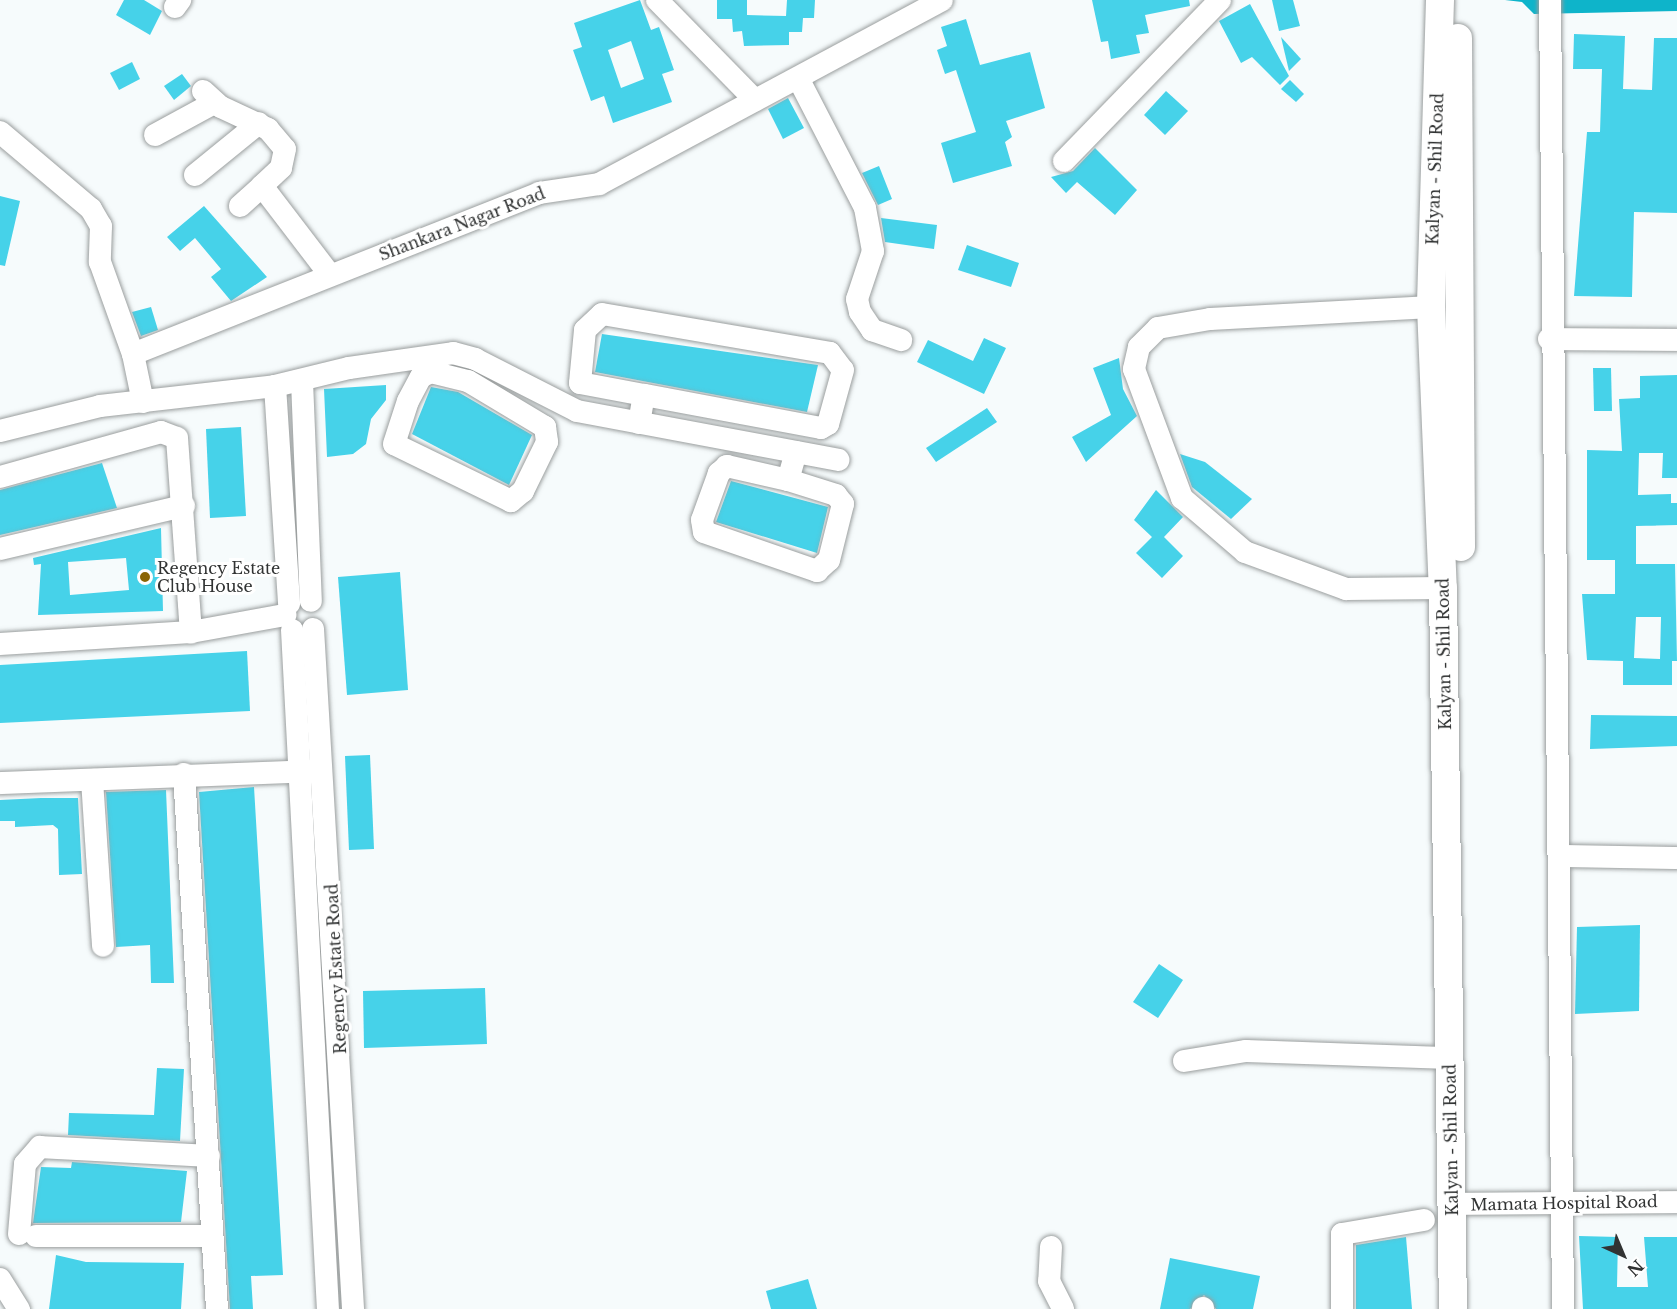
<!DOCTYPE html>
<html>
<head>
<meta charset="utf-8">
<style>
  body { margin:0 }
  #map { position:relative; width:1677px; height:1309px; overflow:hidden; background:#f6fbfc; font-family:"Libre Baskerville",serif }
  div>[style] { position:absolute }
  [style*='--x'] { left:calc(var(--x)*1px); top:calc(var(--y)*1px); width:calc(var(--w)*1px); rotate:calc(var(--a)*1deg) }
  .water>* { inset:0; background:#0eb4ca }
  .building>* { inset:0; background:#46d2e9 }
  .roads { filter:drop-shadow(0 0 2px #9a9e9e) drop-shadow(0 0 2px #9a9e9e) }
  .minor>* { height:22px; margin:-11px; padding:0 11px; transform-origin:11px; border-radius:11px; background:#fff }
  .major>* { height:28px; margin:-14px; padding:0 14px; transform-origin:14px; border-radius:14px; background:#fff }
  .dots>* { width:16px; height:16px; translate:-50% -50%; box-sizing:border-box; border:3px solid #fff; border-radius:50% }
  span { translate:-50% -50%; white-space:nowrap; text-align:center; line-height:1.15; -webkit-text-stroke:6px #fff; paint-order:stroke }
  .street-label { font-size:16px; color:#313333 }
  .poi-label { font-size:16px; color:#313333 }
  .left { translate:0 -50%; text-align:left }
  .north { position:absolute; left:1593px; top:1225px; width:60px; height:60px; -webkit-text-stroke:4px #fff; paint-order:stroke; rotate:136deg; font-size:16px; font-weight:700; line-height:24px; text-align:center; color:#313333 }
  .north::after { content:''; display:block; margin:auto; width:21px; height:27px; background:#313333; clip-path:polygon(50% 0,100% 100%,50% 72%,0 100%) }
</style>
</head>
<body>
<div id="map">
  <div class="water">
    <div style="clip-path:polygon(1505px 0,1677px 0,1677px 11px,1534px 14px,1522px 2px)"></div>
  </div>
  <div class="building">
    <div style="clip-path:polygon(124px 0,144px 0,162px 11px,150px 35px,116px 15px)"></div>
    <div style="clip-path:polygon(evenodd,640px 0,651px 30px,659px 27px,674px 70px,662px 74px,672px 102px,613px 123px,604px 96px,591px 101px,573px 50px,582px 47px,574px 23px,640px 0,631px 41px,644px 79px,621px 88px,608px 50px,631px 41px)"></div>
    <div style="clip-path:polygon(717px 0,747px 0,747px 15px,786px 16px,787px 0,815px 0,814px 18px,803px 18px,802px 32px,789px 32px,789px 45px,744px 46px,742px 31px,733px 32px,732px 19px,717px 19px)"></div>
    <div style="clip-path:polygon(1092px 0,1189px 0,1190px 6px,1145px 15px,1149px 33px,1136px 35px,1140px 53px,1111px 59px,1108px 41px,1101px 42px)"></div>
    <div style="clip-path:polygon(1272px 0,1293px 0,1300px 26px,1279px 31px)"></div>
    <div style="clip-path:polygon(1250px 4px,1289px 76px,1280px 85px,1252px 57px,1241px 63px,1219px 21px)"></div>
    <div style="clip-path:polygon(966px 19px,980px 65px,1030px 52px,1045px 108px,1006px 121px,1012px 137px,1005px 142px,1012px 166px,953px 183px,941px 143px,976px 132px,956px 70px,945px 74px,937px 50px,947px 46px,941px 27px)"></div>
    <div style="clip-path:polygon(1574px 34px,1625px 36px,1623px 89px,1652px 90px,1654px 38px,1677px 38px,1677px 213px,1634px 212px,1632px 297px,1574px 296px,1587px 132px,1600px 132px,1602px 69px,1573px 69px)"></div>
    <div style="clip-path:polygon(1281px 37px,1301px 59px,1289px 71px)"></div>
    <div style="clip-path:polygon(132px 62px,140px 79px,119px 90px,110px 73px)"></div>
    <div style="clip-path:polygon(182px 74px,191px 86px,174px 100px,164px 86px)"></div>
    <div style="clip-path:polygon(1290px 80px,1304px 94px,1296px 102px,1281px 89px)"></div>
    <div style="clip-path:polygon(1166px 91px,1188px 111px,1165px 135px,1144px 115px)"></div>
    <div style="clip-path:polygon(788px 98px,804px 128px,783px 139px,768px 109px)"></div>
    <div style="clip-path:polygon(1095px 148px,1137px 190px,1115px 215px,1077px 182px,1066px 193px,1051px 177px,1073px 171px)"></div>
    <div style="clip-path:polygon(879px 166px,892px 199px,878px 205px,862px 173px)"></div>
    <div style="clip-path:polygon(0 196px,20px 201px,5px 266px,0 265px)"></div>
    <div style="clip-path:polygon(204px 206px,267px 277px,231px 301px,211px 277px,221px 269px,195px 238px,180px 251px,167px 237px)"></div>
    <div style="clip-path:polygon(881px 218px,937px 225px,934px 249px,885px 242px)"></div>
    <div style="clip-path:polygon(967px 245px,1019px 263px,1011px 287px,958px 270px)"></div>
    <div style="clip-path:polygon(151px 307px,158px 330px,141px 336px,132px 312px)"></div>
    <div style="clip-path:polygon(602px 334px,818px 365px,807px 412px,595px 372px)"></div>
    <div style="clip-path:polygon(984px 338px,1006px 348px,984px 394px,917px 362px,928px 340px,973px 361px)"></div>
    <div style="clip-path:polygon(1119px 358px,1123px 389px,1137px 416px,1086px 462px,1072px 437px,1111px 415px,1093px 368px)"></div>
    <div style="clip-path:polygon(1593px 368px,1611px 368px,1612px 411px,1594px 411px)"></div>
    <div style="clip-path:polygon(evenodd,1677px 375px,1677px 478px,1662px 478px,1663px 453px,1639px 453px,1638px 495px,1671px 494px,1671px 503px,1677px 503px,1677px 525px,1636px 526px,1636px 564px,1675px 564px,1677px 661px,1672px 661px,1672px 685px,1623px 685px,1623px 661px,1587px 660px,1582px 594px,1615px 594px,1615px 560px,1587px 560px,1587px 450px,1622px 451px,1619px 399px,1640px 398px,1640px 376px,1677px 375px,1636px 617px,1661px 617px,1660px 659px,1634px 658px,1636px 617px)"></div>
    <div style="clip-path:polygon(386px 385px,386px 400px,371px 419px,366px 444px,353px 454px,327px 457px,324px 389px)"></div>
    <div style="clip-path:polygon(431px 387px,458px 392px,532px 435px,509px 485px,412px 434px)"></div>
    <div style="clip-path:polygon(987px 408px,997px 422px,936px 462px,926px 448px)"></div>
    <div style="clip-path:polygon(241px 427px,246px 516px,210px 518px,206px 429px)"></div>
    <div style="clip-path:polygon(1180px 454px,1205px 462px,1252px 499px,1231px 519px,1192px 487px)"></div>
    <div style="clip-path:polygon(102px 463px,117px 508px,0 535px,0 490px)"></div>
    <div style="clip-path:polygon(731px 481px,828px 507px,817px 553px,716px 522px)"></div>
    <div style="clip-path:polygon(1156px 490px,1183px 517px,1164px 537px,1183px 556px,1162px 578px,1136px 553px,1152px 537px,1134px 520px)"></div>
    <div style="clip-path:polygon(evenodd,161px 528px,163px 611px,38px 615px,41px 564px,34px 565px,33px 558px,161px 528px,126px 558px,129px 590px,70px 595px,68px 562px,126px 558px)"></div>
    <div style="clip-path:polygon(400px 572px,408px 690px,347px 695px,338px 577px)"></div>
    <div style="clip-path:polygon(247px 651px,250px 711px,0 723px,0 665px)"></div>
    <div style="clip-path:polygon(1591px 715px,1677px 716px,1677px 746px,1590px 749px)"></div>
    <div style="clip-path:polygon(370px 755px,374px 849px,349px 850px,345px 756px)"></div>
    <div style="clip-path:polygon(254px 787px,283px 1275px,251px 1276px,253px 1309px,230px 1309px,199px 792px)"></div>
    <div style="clip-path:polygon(166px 790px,174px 983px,151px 983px,150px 945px,116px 947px,106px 792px)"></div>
    <div style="clip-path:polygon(41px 798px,78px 798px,82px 874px,59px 875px,58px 829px,53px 825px,15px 827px,15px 821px,0 821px,0 800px)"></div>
    <div style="clip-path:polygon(1640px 925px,1639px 1011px,1575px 1014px,1577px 927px)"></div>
    <div style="clip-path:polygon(1159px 964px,1183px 980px,1158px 1018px,1133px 1002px)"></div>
    <div style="clip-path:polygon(485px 988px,487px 1044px,364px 1048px,363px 991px)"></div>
    <div style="clip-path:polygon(157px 1068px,184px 1069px,180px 1141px,68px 1135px,69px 1113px,154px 1115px)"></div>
    <div style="clip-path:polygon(72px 1162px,187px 1171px,181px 1222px,33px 1223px,41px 1167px,71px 1168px)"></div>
    <div style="clip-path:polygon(1579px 1236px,1618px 1237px,1617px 1287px,1648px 1287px,1644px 1237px,1677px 1237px,1677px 1309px,1583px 1309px)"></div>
    <div style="clip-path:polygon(1406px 1237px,1412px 1309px,1356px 1309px,1356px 1245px)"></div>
    <div style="clip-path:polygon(56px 1255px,86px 1262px,184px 1263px,181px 1309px,49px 1309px)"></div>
    <div style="clip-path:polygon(1170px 1258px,1260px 1276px,1253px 1309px,1216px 1309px,1204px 1295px,1190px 1309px,1160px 1309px)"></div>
    <div style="clip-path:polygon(808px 1279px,817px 1309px,771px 1309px,766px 1291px)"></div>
  </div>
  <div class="roads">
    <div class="minor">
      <div style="--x:657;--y:0;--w:140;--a:45.6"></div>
      <div style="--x:1550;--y:0;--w:1309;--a:89.43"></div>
      <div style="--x:175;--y:7;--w:9;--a:-54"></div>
      <div style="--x:798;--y:78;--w:146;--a:62.7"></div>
      <div style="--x:865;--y:208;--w:44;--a:79.5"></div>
      <div style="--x:873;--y:251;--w:51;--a:108.4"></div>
      <div style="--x:857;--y:299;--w:13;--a:77"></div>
      <div style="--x:860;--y:312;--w:22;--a:56"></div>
      <div style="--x:872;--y:330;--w:31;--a:19"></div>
      <div style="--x:203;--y:91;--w:24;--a:42"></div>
      <div style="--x:221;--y:107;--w:52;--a:25.1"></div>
      <div style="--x:268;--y:129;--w:26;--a:50"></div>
      <div style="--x:285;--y:149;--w:19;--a:102"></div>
      <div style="--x:281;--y:168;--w:26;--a:137"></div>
      <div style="--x:262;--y:186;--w:112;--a:52.6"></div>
      <div style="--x:0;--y:132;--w:119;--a:40.2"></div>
      <div style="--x:91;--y:209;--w:20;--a:60"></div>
      <div style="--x:101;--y:226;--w:36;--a:92"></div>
      <div style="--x:100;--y:262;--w:98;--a:70.3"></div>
      <div style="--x:133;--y:354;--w:49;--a:78.2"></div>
      <div style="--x:155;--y:135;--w:67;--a:-28.5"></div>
      <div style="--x:1064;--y:161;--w:224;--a:-45.9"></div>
      <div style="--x:195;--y:175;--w:82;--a:-39.1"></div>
      <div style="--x:240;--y:206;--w:30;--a:-42"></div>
      <div style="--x:1431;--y:307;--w:221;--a:176.9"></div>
      <div style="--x:1210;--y:319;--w:53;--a:170.2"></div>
      <div style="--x:1158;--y:328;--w:27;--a:135"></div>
      <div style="--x:1139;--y:347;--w:23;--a:103"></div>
      <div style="--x:1134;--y:369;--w:138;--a:69.6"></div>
      <div style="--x:1182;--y:498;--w:83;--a:40.6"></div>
      <div style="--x:1245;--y:552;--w:108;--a:20.1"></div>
      <div style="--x:1346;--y:589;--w:97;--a:-0.6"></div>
      <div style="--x:1549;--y:339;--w:128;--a:0.4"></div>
      <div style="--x:133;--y:354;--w:437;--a:-21.6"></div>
      <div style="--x:539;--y:193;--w:61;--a:-8.5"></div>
      <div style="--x:599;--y:184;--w:389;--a:-28.2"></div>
      <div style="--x:431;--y:372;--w:38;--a:14"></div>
      <div style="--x:468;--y:381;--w:90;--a:30.9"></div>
      <div style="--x:545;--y:427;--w:15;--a:82"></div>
      <div style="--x:547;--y:442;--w:55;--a:116.1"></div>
      <div style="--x:523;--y:491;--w:16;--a:140"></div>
      <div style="--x:511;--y:501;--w:130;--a:-154"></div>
      <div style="--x:394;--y:444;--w:45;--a:-72"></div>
      <div style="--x:408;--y:401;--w:27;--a:-62"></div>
      <div style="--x:421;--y:377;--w:11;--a:-27"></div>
      <div style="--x:302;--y:381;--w:220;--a:87.7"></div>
      <div style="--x:275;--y:386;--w:218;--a:86.3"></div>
      <div style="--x:639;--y:423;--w:28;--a:-80"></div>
      <div style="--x:644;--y:395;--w:65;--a:-169.4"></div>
      <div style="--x:580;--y:383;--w:53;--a:-84.6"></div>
      <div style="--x:585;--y:330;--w:23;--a:-43"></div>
      <div style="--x:602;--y:314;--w:231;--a:9.7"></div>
      <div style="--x:830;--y:353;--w:21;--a:53"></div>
      <div style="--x:843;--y:370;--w:56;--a:105.5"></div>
      <div style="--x:828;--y:424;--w:8;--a:150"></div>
      <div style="--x:821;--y:428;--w:180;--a:-169.4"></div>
      <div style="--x:0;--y:431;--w:103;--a:-14"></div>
      <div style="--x:100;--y:406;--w:176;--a:-6.5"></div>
      <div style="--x:275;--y:386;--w:76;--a:-13.7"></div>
      <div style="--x:349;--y:368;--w:105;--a:-8.2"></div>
      <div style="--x:453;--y:353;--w:23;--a:15"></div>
      <div style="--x:475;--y:359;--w:114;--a:27"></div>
      <div style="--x:577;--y:411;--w:266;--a:10.6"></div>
      <div style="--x:0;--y:477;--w:167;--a:-15.6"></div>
      <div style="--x:161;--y:432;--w:17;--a:21"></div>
      <div style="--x:177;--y:438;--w:195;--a:85.9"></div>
      <div style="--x:788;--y:480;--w:63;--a:-167.1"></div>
      <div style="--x:727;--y:466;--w:11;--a:139"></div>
      <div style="--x:719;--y:473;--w:50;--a:109.9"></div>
      <div style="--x:702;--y:520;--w:12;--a:81"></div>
      <div style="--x:704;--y:532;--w:120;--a:19"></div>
      <div style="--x:817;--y:571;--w:16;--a:-43"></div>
      <div style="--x:829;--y:560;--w:58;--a:-76"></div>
      <div style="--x:843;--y:504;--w:11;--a:-128"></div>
      <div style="--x:836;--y:495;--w:50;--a:-162.6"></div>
      <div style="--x:788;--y:480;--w:29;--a:-74"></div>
      <div style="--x:0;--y:549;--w:189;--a:-13.2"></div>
      <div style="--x:313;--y:629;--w:681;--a:86.63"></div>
      <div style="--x:292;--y:630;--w:680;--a:86.97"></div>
      <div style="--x:0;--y:644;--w:191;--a:-3.6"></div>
      <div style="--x:191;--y:632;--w:96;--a:-10.3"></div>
      <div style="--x:184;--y:774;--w:536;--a:86.47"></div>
      <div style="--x:92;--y:780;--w:166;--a:86.2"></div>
      <div style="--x:0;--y:783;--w:311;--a:-2.2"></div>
      <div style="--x:1562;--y:856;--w:115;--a:1"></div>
      <div style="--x:1184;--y:1061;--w:63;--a:-9.2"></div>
      <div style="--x:1246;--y:1051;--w:204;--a:2"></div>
      <div style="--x:1452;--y:1204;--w:225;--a:-0.5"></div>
      <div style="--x:19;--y:1234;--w:70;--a:-85.1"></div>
      <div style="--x:25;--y:1164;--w:23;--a:-49"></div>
      <div style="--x:40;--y:1147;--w:169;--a:3"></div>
      <div style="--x:36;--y:1236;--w:175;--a:0"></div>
      <div style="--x:1051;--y:1247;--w:34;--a:93"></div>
      <div style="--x:1049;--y:1281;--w:31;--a:63"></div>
      <div style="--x:0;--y:1279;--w:36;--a:58"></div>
      <div style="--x:1203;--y:1309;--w:1;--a:-90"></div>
      <div style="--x:1342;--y:1309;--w:75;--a:-90"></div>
      <div style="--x:1342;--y:1234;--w:83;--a:-9.7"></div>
    </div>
    <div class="major">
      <div style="--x:1440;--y:0;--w:307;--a:91.7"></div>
      <div style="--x:1431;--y:307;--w:281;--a:87.6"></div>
      <div style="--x:1443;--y:588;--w:721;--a:89.21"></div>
      <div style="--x:1458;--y:38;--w:509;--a:89.66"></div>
    </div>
  </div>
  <div class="dots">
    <div style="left:145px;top:577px;background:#8a6504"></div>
  </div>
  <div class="street-label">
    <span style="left:1435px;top:169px;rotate:-88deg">Kalyan - Shil Road</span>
    <span style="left:462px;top:224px;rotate:-21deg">Shankara Nagar Road</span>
    <span style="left:1444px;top:654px;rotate:-91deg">Kalyan - Shil Road</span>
    <span style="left:336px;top:969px;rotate:-93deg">Regency Estate Road</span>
    <span style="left:1451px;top:1140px;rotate:-91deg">Kalyan - Shil Road</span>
    <span style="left:1564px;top:1203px;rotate:-1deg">Mamata Hospital Road</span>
  </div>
  <div class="poi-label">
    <span class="left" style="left:157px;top:577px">Regency Estate<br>Club House</span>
  </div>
  <div class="north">N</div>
</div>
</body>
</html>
